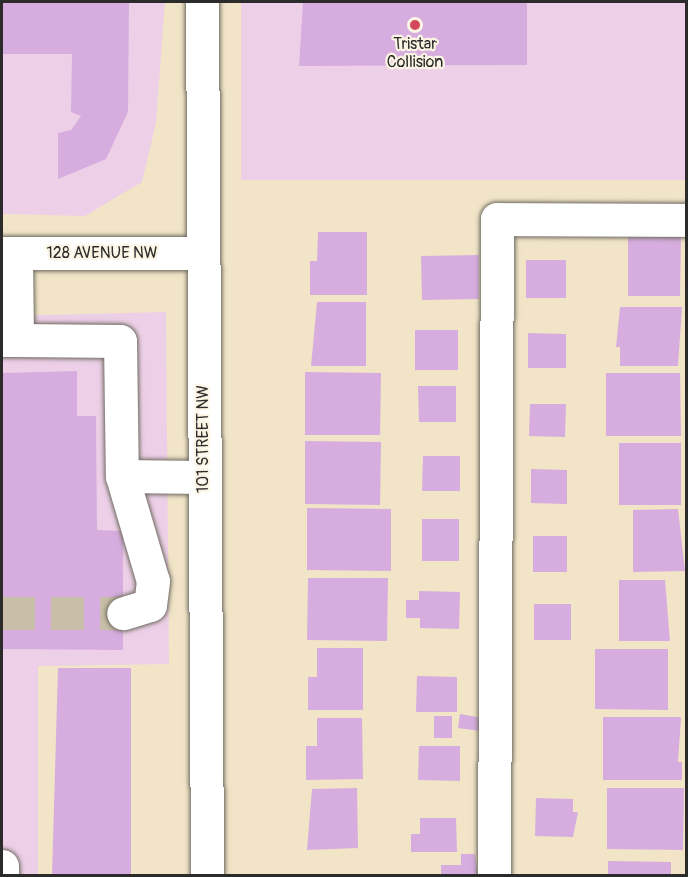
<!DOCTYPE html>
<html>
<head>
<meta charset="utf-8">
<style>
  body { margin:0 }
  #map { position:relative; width:688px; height:877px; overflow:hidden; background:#f1e4c7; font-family:Pangolin,sans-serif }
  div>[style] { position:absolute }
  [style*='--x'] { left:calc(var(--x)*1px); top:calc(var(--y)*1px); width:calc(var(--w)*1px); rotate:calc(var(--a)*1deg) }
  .built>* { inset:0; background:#edd0e8 }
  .building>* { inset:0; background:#d6adde }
  .minor-tunnel>* { height:33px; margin-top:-16.5px; transform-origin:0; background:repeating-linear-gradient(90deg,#c9bfa8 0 33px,transparent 0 49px) }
  .roads { filter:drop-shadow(0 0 2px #706c62) drop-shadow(0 0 2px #706c62) }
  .minor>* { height:33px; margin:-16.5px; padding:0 16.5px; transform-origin:16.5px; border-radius:16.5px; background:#fff }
  .dots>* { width:16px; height:16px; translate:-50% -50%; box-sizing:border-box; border:3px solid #fcf5e5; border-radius:50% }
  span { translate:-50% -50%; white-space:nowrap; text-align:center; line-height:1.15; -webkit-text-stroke:4.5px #fcf5e5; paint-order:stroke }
  .poi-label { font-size:16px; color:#2b2b2b }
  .street-label { font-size:16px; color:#2b2b2b }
  .frame { position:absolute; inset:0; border:3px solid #2b2b2b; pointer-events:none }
</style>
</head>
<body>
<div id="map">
  <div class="built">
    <div style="clip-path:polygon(2px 2px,165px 2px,156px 123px,142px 182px,85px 216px,2px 214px)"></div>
    <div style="clip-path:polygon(241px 2px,686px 2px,686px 180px,241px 180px)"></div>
    <div style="clip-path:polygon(166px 312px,169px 664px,38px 666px,38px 875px,2px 875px,2px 316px)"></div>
  </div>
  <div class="building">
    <div style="clip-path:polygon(2px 2px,129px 2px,128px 112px,106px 159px,58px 179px,58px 133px,71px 130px,81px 116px,71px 112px,72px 54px,2px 54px)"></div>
    <div style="clip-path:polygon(303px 2px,527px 2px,527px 65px,299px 66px)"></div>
    <div style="clip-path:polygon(318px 232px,367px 232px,367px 295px,310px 295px,310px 261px,317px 261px)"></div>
    <div style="clip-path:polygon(628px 234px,681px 234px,680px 296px,628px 296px)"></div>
    <div style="clip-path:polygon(479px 255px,479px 299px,422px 300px,421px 256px)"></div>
    <div style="clip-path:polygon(526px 260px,566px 260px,566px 298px,526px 298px)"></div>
    <div style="clip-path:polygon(317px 302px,366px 302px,366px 366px,311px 366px)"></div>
    <div style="clip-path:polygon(620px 307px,682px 307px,678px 366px,620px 366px,620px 347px,616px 347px)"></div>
    <div style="clip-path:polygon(415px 330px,458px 330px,458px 370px,415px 370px)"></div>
    <div style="clip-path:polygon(528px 333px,566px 334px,566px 368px,528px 368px)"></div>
    <div style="clip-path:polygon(77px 371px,77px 416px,96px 416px,97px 530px,123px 531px,123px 650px,2px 649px,2px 373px)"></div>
    <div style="clip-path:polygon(305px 372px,381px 373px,380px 435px,305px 435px)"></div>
    <div style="clip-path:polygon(606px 373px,680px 373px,681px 436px,606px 436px)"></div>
    <div style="clip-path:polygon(418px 386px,456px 386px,456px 422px,419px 422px)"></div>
    <div style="clip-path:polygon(530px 404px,566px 404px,565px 437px,529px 436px)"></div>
    <div style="clip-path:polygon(305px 441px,381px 442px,380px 505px,305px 504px)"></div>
    <div style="clip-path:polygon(619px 443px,681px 443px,681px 505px,619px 505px)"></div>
    <div style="clip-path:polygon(423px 456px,460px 456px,460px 491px,422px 491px)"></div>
    <div style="clip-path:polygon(531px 469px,567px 470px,567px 504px,531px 503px)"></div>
    <div style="clip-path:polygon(307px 508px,391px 509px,391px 571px,307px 570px)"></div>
    <div style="clip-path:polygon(678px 509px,685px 571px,633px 572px,633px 510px)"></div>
    <div style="clip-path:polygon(422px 519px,459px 519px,459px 561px,422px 561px)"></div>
    <div style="clip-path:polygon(533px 536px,567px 536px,567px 572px,533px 572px)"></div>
    <div style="clip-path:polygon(308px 578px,388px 578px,387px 641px,307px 640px)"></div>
    <div style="clip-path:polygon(619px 580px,665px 580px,670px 641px,619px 641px)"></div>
    <div style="clip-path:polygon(419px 591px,460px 592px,459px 629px,420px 628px,420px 618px,406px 618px,406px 600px,419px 600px)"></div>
    <div style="clip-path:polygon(534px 604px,571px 604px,571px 640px,534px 640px)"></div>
    <div style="clip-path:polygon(317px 648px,363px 648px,363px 710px,308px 710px,308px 677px,317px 677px)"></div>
    <div style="clip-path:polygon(595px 649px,668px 649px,668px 710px,595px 709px)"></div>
    <div style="clip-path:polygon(58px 668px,131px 668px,131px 876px,52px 876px)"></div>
    <div style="clip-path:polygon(417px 676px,457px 677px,457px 712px,416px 712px)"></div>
    <div style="clip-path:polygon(460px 714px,483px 718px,481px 731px,458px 728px)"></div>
    <div style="clip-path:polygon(434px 716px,452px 716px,452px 738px,434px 738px)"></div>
    <div style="clip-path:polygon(603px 717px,681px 717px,678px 762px,682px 762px,682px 780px,603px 780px)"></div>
    <div style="clip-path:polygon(317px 718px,362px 718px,363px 779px,306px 780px,306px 746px,317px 746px)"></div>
    <div style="clip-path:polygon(419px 746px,460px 746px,460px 781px,418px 780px)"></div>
    <div style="clip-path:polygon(357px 788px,358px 848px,307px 850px,312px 789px)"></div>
    <div style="clip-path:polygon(607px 788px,684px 788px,683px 850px,607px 849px)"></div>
    <div style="clip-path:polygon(536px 798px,573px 799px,573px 812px,578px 812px,573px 837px,535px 836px)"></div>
    <div style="clip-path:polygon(420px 818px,456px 818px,457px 852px,411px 852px,411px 834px,420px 834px)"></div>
    <div style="clip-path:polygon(461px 854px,475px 854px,478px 876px,441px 876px,441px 865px,461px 865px)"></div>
    <div style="clip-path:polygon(608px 861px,671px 862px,671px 876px,608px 876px)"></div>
  </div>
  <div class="minor-tunnel">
    <div style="--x:2;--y:613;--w:121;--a:0"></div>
  </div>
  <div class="roads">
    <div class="minor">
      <div style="--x:202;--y:2;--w:874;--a:89.67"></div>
      <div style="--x:2;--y:253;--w:201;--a:0"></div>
      <div style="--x:2;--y:340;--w:15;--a:0"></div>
      <div style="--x:17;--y:340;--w:87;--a:-90.7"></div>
      <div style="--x:17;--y:340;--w:103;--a:0.6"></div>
      <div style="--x:120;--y:341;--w:135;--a:89.2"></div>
      <div style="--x:122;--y:476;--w:80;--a:0.7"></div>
      <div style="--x:122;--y:476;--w:109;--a:73.6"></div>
      <div style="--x:153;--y:581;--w:24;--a:97"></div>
      <div style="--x:150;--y:605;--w:28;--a:163"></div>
      <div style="--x:2;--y:866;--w:10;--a:90"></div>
      <div style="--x:494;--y:876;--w:657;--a:-89.74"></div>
      <div style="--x:497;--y:219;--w:189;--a:0.3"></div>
    </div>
  </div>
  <div class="dots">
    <div style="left:415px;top:25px;background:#d1495b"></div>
  </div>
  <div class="poi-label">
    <span style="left:415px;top:53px">Tristar<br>Collision</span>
  </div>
  <div class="street-label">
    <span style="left:102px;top:253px">128 AVENUE NW</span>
    <span style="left:203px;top:439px;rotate:-90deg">101 STREET NW</span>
  </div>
  <div class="frame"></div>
</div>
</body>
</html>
